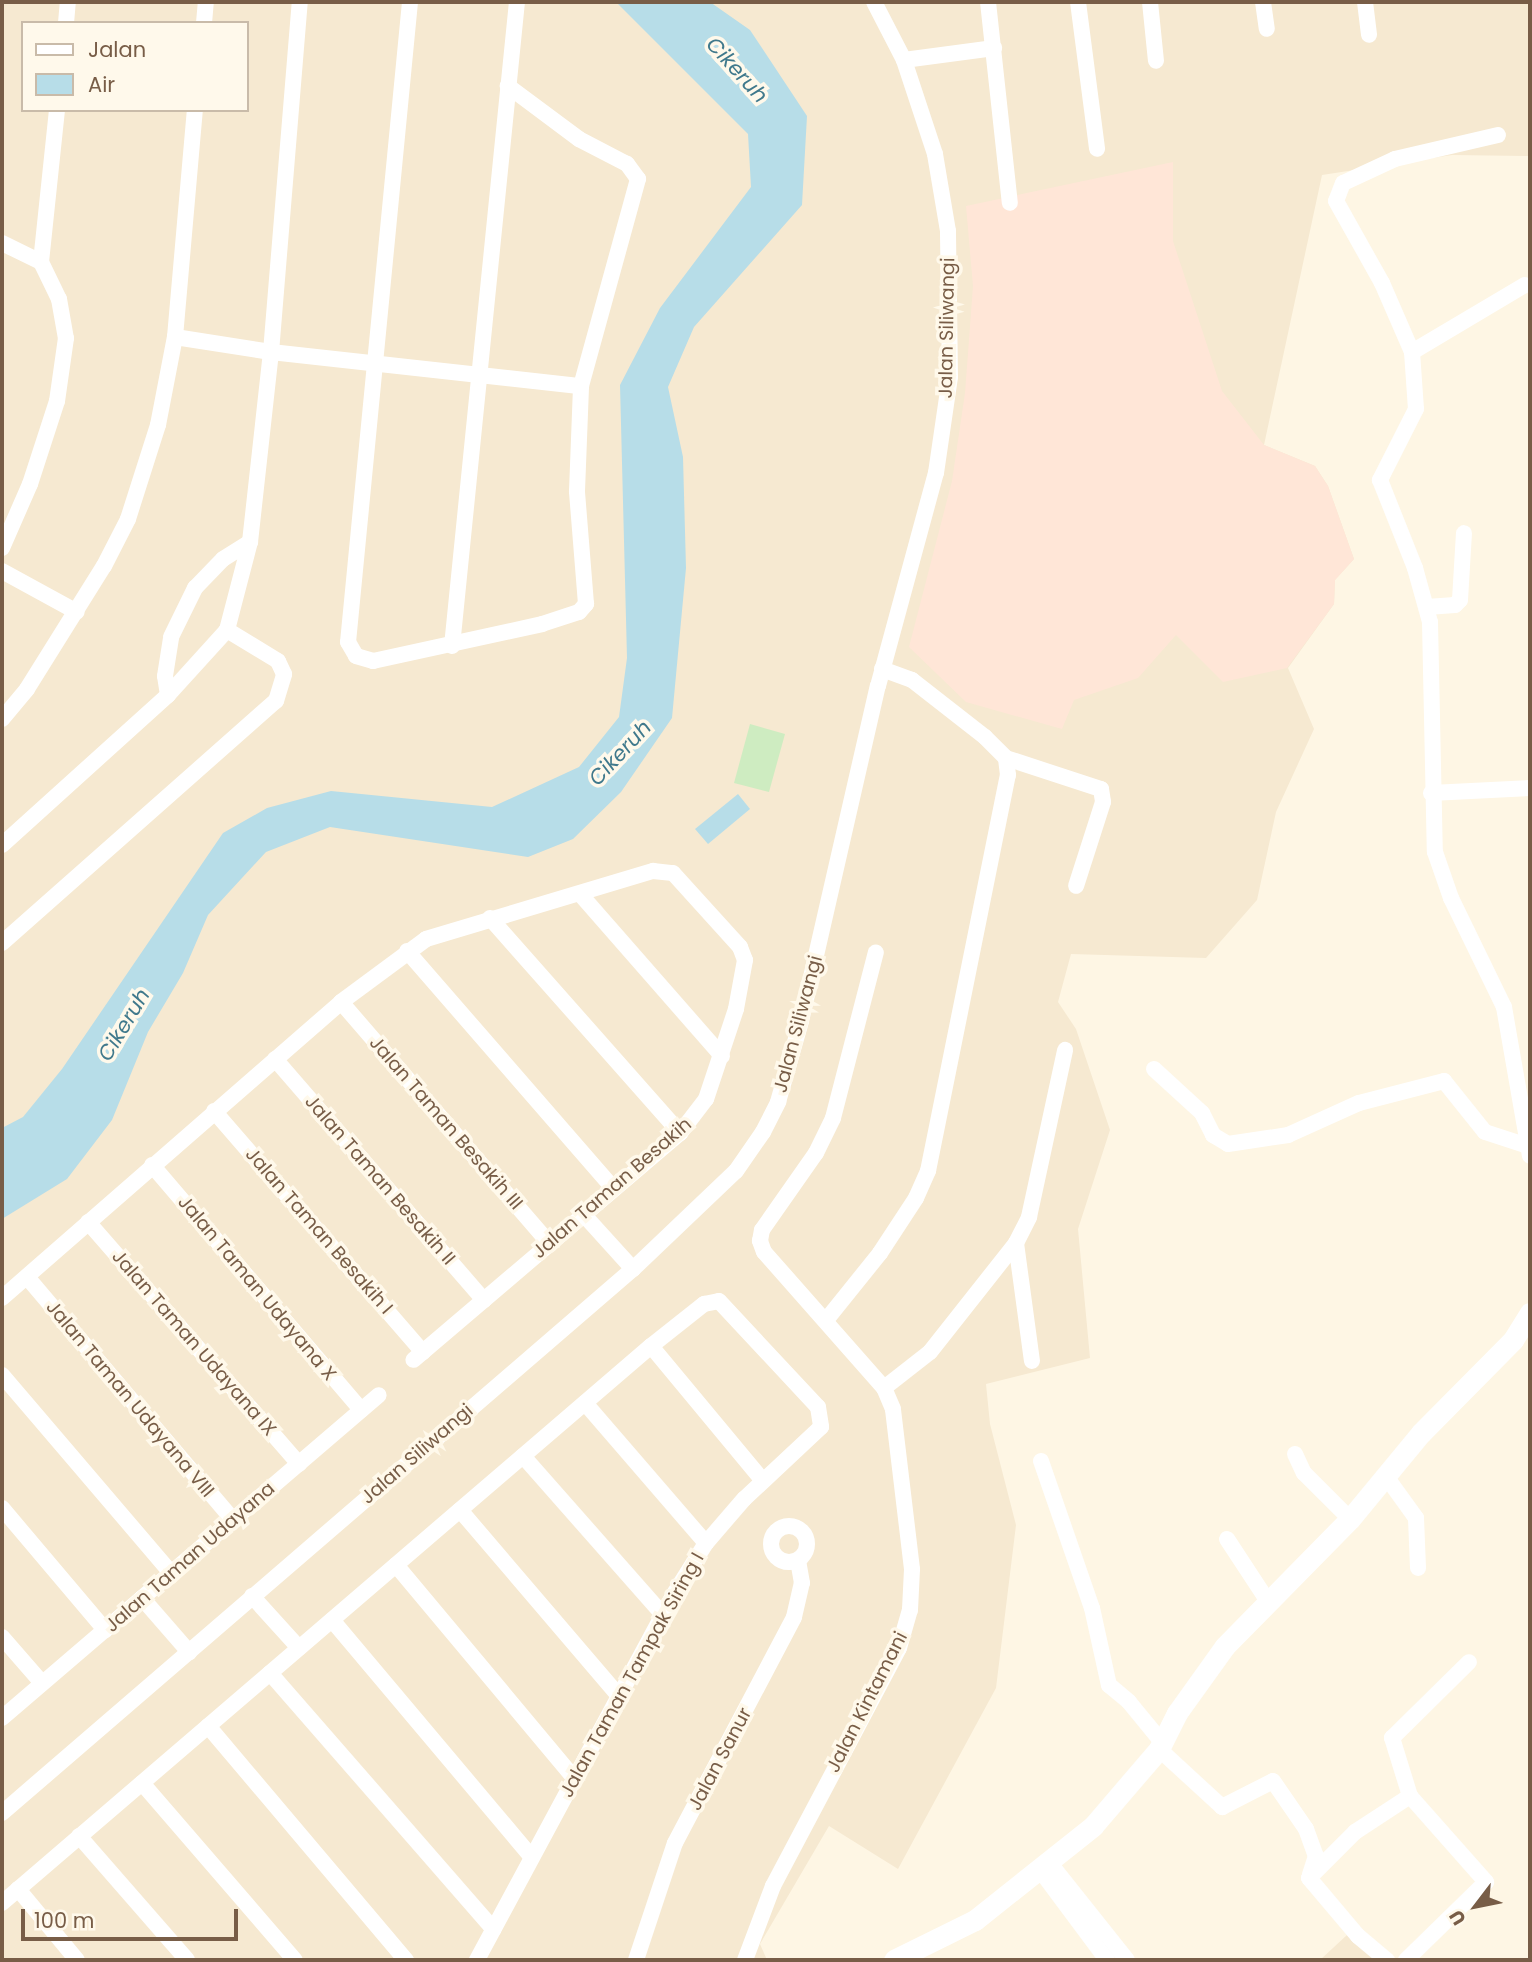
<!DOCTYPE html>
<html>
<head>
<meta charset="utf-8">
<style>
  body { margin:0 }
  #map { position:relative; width:1532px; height:1962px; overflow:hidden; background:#fef6e4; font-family:Poppins,sans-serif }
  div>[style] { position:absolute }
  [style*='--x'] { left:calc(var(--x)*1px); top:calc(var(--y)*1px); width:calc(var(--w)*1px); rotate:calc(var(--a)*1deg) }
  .residential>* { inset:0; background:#f6e9d1 }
  .commercial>* { inset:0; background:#ffe6d7 }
  .green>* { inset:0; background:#ceecc1 }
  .water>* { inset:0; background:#b7dde8 }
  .minor>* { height:16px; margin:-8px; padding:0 8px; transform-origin:8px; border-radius:8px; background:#fff }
  .minor>.ring { margin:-8px; padding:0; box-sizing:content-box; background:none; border:16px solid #fff; border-radius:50% }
  .tertiary>* { height:21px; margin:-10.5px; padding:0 10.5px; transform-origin:10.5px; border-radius:10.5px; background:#fff }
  span { translate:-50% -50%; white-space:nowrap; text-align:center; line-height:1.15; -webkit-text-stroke:7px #fff9eb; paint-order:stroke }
  .street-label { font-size:19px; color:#785d47 }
  .water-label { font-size:21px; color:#40798c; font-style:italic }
  .frame { position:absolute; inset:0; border:4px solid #785d47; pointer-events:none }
  .legend { position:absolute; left:21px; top:21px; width:228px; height:91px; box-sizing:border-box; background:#fff9eb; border:2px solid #c9bba9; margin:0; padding:9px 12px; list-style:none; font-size:21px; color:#785d47 }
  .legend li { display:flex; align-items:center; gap:14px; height:35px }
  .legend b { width:35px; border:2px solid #c9bba9 }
  .north { position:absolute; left:1441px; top:1871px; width:70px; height:70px; -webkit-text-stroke:5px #fff9eb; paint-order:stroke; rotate:238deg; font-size:19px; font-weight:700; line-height:28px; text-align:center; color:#785d47 }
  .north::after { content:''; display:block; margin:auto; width:24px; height:32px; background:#785d47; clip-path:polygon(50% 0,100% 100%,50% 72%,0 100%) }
  .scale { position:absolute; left:21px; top:1909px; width:217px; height:32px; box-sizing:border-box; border:4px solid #785d47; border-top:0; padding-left:9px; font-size:21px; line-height:24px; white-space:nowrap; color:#785d47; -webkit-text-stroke:5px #fff9eb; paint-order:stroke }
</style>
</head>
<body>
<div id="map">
  <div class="residential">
    <div style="clip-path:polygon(evenodd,2px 2px,1530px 2px,1530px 156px,1452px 155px,1322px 175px,1264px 445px,1315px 466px,1328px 486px,1354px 559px,1335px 580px,1334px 604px,1288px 668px,1314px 729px,1276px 812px,1257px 900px,1206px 958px,1071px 954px,1058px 1002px,1076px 1029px,1110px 1130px,1078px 1229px,1090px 1358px,986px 1384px,990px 1424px,1016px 1525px,996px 1688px,898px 1869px,829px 1826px,760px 1944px,767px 1960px,2px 1960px,2px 2px,23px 23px,247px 23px,247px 110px,23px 110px,23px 23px)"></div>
    <div style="clip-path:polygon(1347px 1935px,1382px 1960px,1320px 1960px)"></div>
  </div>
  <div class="commercial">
    <div style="clip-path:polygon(1173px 162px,1173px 241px,1222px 391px,1264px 445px,1315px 466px,1328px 486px,1354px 559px,1335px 580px,1334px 604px,1287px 668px,1223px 682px,1176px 635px,1138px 678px,1074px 700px,1062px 729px,966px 702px,909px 647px,952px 481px,965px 393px,973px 286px,966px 206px)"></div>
  </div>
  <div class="green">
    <div style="clip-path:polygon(750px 724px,785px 734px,769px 792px,734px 783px)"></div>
  </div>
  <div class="water">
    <div style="clip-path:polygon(616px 2px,710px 2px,750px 30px,807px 116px,802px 205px,694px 327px,668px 387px,683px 457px,686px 568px,672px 718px,621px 792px,573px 839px,528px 857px,330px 827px,266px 852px,208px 915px,183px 973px,148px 1032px,112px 1120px,67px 1179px,2px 1219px,2px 1128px,23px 1117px,62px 1069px,223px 833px,267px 808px,331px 791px,492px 807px,579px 767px,619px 717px,627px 658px,620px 385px,660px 308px,751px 187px,748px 134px)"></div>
    <div style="clip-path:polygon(738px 794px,750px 809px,708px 844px,695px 829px)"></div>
  </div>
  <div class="minor">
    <div style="--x:410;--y:2;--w:643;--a:95.53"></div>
    <div style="--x:348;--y:642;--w:16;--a:60"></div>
    <div style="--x:356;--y:656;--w:18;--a:16"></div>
    <div style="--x:373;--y:661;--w:173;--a:-12.3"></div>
    <div style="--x:542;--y:624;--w:39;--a:-18"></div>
    <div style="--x:579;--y:612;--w:11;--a:-49"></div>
    <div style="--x:586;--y:604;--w:113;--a:-94.6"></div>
    <div style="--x:577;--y:491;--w:105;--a:-87.8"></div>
    <div style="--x:581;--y:386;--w:215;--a:-74.6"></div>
    <div style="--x:638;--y:179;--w:19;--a:-126"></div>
    <div style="--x:627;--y:164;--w:54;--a:-152.5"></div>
    <div style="--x:579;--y:139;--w:89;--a:-143.3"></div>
    <div style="--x:988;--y:2;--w:202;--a:83.8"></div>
    <div style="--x:1078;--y:2;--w:148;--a:82.6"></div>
    <div style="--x:1150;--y:2;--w:59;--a:84.2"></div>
    <div style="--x:1263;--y:2;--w:27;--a:82"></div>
    <div style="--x:1365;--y:2;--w:33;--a:83"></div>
    <div style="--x:66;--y:23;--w:21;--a:-85"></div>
    <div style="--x:204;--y:23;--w:21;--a:-85"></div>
    <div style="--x:904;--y:60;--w:91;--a:-7.6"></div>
    <div style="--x:1498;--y:135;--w:106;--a:166.9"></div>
    <div style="--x:1395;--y:159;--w:57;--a:155.2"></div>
    <div style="--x:1343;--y:183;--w:19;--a:111"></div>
    <div style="--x:1336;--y:201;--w:94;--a:60.7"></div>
    <div style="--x:1382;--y:283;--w:75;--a:66.5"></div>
    <div style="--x:1412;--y:352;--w:57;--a:86"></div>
    <div style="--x:1416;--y:409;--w:80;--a:116.9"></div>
    <div style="--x:1380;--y:480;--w:95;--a:68.3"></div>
    <div style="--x:1415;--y:568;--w:56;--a:74.5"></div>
    <div style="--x:1430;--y:622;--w:230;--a:88.8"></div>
    <div style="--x:1435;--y:852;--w:49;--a:70.8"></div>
    <div style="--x:1451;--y:898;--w:121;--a:64.1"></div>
    <div style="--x:1504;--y:1007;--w:151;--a:80.1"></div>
    <div style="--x:2;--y:243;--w:43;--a:26"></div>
    <div style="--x:41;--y:262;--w:41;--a:64.1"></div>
    <div style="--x:59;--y:299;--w:40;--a:80"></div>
    <div style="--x:66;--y:338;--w:64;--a:98.1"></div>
    <div style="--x:57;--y:401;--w:87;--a:108"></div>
    <div style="--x:30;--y:484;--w:70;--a:113.6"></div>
    <div style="--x:41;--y:262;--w:153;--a:-84"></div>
    <div style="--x:175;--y:337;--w:97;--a:8.9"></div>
    <div style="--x:271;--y:352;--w:351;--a:-85.3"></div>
    <div style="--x:1412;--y:352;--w:131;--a:-30.7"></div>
    <div style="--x:2;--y:571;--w:85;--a:28.7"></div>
    <div style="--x:1427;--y:607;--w:28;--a:-4"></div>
    <div style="--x:1455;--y:605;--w:7;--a:-45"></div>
    <div style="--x:1460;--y:600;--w:67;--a:-86.6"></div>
    <div style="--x:452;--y:646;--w:647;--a:-84.24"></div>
    <div style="--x:168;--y:695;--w:19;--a:-99"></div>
    <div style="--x:165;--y:676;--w:39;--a:-81"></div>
    <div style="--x:171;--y:637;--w:55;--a:-63.9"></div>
    <div style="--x:195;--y:588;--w:40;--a:-46"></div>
    <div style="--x:223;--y:559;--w:32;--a:-32"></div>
    <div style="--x:2;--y:719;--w:39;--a:-50"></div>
    <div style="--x:27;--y:689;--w:145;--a:-58"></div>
    <div style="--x:104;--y:566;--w:53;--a:-62.9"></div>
    <div style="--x:128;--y:519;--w:99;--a:-72.3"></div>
    <div style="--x:158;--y:425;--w:90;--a:-79.1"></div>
    <div style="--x:175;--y:337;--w:228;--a:-85"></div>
    <div style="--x:1006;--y:758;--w:100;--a:18.1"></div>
    <div style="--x:1101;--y:789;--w:13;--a:81"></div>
    <div style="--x:1103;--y:802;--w:88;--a:107.8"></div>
    <div style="--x:1431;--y:793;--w:99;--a:-2.9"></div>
    <div style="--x:2;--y:845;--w:224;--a:-42.1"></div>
    <div style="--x:168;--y:695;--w:88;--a:-47.8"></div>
    <div style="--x:227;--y:630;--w:91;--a:-75.4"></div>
    <div style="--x:250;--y:542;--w:191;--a:-83.7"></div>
    <div style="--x:271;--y:352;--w:312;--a:6.3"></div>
    <div style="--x:581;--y:895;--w:214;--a:48.8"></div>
    <div style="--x:490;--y:918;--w:287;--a:48.5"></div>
    <div style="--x:2;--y:943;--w:366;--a:-41.5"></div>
    <div style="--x:276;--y:701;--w:28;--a:-73"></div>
    <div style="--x:284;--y:674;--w:14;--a:-115"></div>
    <div style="--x:278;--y:661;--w:60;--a:-148.7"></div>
    <div style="--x:407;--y:951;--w:315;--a:49"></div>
    <div style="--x:341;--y:1002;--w:320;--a:49.2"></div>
    <div style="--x:275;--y:1059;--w:319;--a:49.1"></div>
    <div style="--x:1154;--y:1069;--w:65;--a:42.5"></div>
    <div style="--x:1202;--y:1113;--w:25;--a:63"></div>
    <div style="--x:1213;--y:1135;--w:17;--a:31"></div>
    <div style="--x:1228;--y:1144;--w:61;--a:-8.5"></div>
    <div style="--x:1288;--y:1135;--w:78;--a:-24.3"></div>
    <div style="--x:1359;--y:1103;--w:88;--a:-14.5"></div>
    <div style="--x:1444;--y:1081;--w:65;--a:51.2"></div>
    <div style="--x:1485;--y:1132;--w:45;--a:18"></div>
    <div style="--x:214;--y:1111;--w:319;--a:49.1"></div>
    <div style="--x:152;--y:1165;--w:322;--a:49.5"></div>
    <div style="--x:584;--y:1215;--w:73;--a:47.8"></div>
    <div style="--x:88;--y:1222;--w:321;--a:48.9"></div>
    <div style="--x:1016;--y:1243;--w:119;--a:82.3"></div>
    <div style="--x:27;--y:1277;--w:319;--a:49.7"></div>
    <div style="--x:2;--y:1298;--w:450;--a:-41.1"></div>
    <div style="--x:341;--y:1002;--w:106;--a:-36.5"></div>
    <div style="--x:426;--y:939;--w:237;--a:-16.7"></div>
    <div style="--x:653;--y:871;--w:20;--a:6"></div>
    <div style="--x:673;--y:873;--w:100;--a:47.8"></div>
    <div style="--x:740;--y:947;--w:14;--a:69"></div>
    <div style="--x:745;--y:960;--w:50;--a:100.4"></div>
    <div style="--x:736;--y:1009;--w:95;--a:108.4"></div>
    <div style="--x:706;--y:1099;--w:43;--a:127.4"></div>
    <div style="--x:680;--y:1133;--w:350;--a:139.6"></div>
    <div style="--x:827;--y:1319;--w:85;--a:-51.2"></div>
    <div style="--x:880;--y:1253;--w:66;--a:-56.8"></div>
    <div style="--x:916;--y:1198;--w:30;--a:-66"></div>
    <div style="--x:928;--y:1171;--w:404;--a:-78.6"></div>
    <div style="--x:1008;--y:775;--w:17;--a:-97"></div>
    <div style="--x:1006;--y:758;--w:30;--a:-135"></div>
    <div style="--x:985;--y:737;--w:93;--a:-142"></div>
    <div style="--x:912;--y:680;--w:32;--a:-160"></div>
    <div style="--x:651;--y:1346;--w:175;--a:50.3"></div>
    <div style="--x:2;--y:1375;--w:260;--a:49.5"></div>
    <div style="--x:884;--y:1388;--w:58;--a:-38"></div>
    <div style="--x:930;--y:1352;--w:139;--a:-51.7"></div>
    <div style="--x:1016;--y:1243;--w:29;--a:-63"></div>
    <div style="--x:1029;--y:1217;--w:171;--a:-77.8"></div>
    <div style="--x:585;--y:1403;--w:185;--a:49.2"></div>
    <div style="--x:1295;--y:1454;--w:21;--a:65"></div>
    <div style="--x:1304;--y:1473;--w:65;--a:45"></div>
    <div style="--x:523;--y:1456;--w:212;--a:48.6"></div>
    <div style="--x:1041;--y:1461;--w:156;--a:70.9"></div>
    <div style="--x:1092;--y:1608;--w:79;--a:77.6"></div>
    <div style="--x:1109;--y:1685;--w:26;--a:40"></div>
    <div style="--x:1129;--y:1702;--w:50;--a:50.6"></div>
    <div style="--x:1385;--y:1475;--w:53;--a:54.2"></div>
    <div style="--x:1416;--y:1518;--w:50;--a:87.7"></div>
    <div style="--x:2;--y:1508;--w:160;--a:49.8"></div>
    <div style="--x:460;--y:1510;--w:245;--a:49.5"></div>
    <div class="ring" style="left:771px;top:1526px;width:20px;height:20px"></div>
    <div style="--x:1227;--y:1539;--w:77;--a:56.7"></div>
    <div style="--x:396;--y:1565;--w:278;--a:50.1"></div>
    <div style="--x:252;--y:1596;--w:70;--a:47.9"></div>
    <div style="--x:142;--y:1598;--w:72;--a:49"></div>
    <div style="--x:332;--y:1620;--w:309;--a:49.9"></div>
    <div style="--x:2;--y:1637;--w:61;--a:49"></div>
    <div style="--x:270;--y:1673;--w:340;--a:48.9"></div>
    <div style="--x:2;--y:1718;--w:496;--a:-40.6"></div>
    <div style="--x:208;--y:1726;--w:307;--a:49.8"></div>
    <div style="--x:1159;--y:1749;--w:86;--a:42.6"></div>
    <div style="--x:1222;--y:1807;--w:57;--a:-27"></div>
    <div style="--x:1273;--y:1781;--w:58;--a:55.5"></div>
    <div style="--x:1306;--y:1829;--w:29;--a:70"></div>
    <div style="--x:1316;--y:1856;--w:20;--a:108"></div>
    <div style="--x:142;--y:1783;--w:234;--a:49.2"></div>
    <div style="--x:1410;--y:1796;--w:61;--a:-107.2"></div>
    <div style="--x:1392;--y:1738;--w:108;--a:-44.6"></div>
    <div style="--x:2;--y:1813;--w:833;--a:-40.77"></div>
    <div style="--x:633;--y:1269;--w:142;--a:-43.6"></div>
    <div style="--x:736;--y:1171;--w:47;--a:-55.3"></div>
    <div style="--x:763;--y:1132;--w:34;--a:-63"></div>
    <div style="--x:778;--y:1102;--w:84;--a:-74.1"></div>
    <div style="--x:801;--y:1021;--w:344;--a:-77.1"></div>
    <div style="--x:878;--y:686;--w:221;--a:-74.8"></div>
    <div style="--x:936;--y:473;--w:97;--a:-81.7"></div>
    <div style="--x:950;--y:377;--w:146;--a:-90.8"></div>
    <div style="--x:948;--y:231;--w:78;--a:-99.6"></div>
    <div style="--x:935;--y:154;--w:99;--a:-108.3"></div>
    <div style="--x:904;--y:60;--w:65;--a:-117.3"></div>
    <div style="--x:79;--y:1836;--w:164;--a:48.9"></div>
    <div style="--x:1049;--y:1862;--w:125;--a:51.5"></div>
    <div style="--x:1040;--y:1870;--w:112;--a:53.3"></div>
    <div style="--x:1309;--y:1878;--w:65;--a:-45"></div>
    <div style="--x:1355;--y:1832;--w:66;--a:-33.2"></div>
    <div style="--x:1410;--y:1796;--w:115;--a:48.5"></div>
    <div style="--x:1486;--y:1882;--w:112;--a:135.7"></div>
    <div style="--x:1309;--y:1878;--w:76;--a:49.8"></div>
    <div style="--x:1358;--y:1936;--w:38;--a:40"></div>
    <div style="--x:18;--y:1889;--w:92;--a:50.3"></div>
    <div style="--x:2;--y:1903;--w:855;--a:-40.64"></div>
    <div style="--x:651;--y:1346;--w:68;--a:-38.4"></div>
    <div style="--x:704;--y:1304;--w:15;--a:-11"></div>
    <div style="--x:719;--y:1301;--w:145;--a:47"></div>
    <div style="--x:818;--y:1407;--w:20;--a:81"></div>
    <div style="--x:821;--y:1427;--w:105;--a:136.9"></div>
    <div style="--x:744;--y:1499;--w:58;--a:130.8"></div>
    <div style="--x:706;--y:1543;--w:60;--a:122.1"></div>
    <div style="--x:674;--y:1594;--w:416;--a:118.3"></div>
    <div style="--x:636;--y:1960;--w:123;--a:-71.6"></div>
    <div style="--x:675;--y:1843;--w:255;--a:-62.2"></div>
    <div style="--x:794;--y:1617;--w:35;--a:-77"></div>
    <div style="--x:802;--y:1583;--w:23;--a:-100"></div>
    <div style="--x:745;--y:1960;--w:79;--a:-69.3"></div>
    <div style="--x:773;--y:1886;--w:269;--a:-62.1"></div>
    <div style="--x:899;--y:1648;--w:40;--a:-74"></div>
    <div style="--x:910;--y:1610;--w:41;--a:-87.2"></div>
    <div style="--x:912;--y:1569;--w:161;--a:-96.8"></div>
    <div style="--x:893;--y:1409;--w:23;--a:-113"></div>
    <div style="--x:884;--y:1388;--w:181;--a:-131.4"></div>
    <div style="--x:764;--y:1252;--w:12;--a:-110"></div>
    <div style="--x:760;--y:1241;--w:11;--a:-80"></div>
    <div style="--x:762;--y:1230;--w:94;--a:-55"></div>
    <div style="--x:816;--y:1153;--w:39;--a:-64"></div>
    <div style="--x:833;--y:1118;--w:171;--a:-75.5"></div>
  </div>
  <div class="tertiary">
    <div style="--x:894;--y:1960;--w:90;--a:-26.3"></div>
    <div style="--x:975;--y:1920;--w:151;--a:-38.5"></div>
    <div style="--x:1093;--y:1826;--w:101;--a:-49.4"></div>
    <div style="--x:1159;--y:1749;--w:40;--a:-63.4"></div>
    <div style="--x:1177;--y:1713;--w:82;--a:-54.4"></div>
    <div style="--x:1225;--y:1646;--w:178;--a:-45.5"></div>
    <div style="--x:1350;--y:1519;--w:112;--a:-50.5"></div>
    <div style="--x:1421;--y:1433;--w:131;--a:-45.3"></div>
    <div style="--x:1513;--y:1340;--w:32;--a:-58"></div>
  </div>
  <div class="street-label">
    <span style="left:947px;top:328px;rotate:-89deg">Jalan Siliwangi</span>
    <span style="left:798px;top:1024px;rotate:-75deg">Jalan Siliwangi</span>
    <span style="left:446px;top:1123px;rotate:49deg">Jalan Taman Besakih III</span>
    <span style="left:380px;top:1180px;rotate:49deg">Jalan Taman Besakih II</span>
    <span style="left:612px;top:1188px;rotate:-41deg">Jalan Taman Besakih</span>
    <span style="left:319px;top:1231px;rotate:49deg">Jalan Taman Besakih I</span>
    <span style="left:257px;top:1288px;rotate:50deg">Jalan Taman Udayana X</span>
    <span style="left:194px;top:1343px;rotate:49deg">Jalan Taman Udayana IX</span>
    <span style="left:130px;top:1399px;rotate:50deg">Jalan Taman Udayana VIII</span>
    <span style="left:417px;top:1454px;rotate:-41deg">Jalan Siliwangi</span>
    <span style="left:190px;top:1557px;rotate:-41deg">Jalan Taman Udayana</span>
    <span style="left:632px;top:1675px;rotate:-61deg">Jalan Taman Tampak Siring I</span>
    <span style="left:867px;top:1702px;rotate:-63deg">Jalan Kintamani</span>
    <span style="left:720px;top:1759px;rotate:-62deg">Jalan Sanur</span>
  </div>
  <div class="water-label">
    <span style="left:737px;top:70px;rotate:48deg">Cikeruh</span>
    <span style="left:620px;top:753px;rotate:-47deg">Cikeruh</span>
    <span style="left:124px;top:1025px;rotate:-59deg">Cikeruh</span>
  </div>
  <div class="frame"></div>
  <ul class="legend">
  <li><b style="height:9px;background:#fff"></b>Jalan</li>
  <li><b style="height:19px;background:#b7dde8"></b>Air</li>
  </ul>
  <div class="north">U</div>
  <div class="scale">100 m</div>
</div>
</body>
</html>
